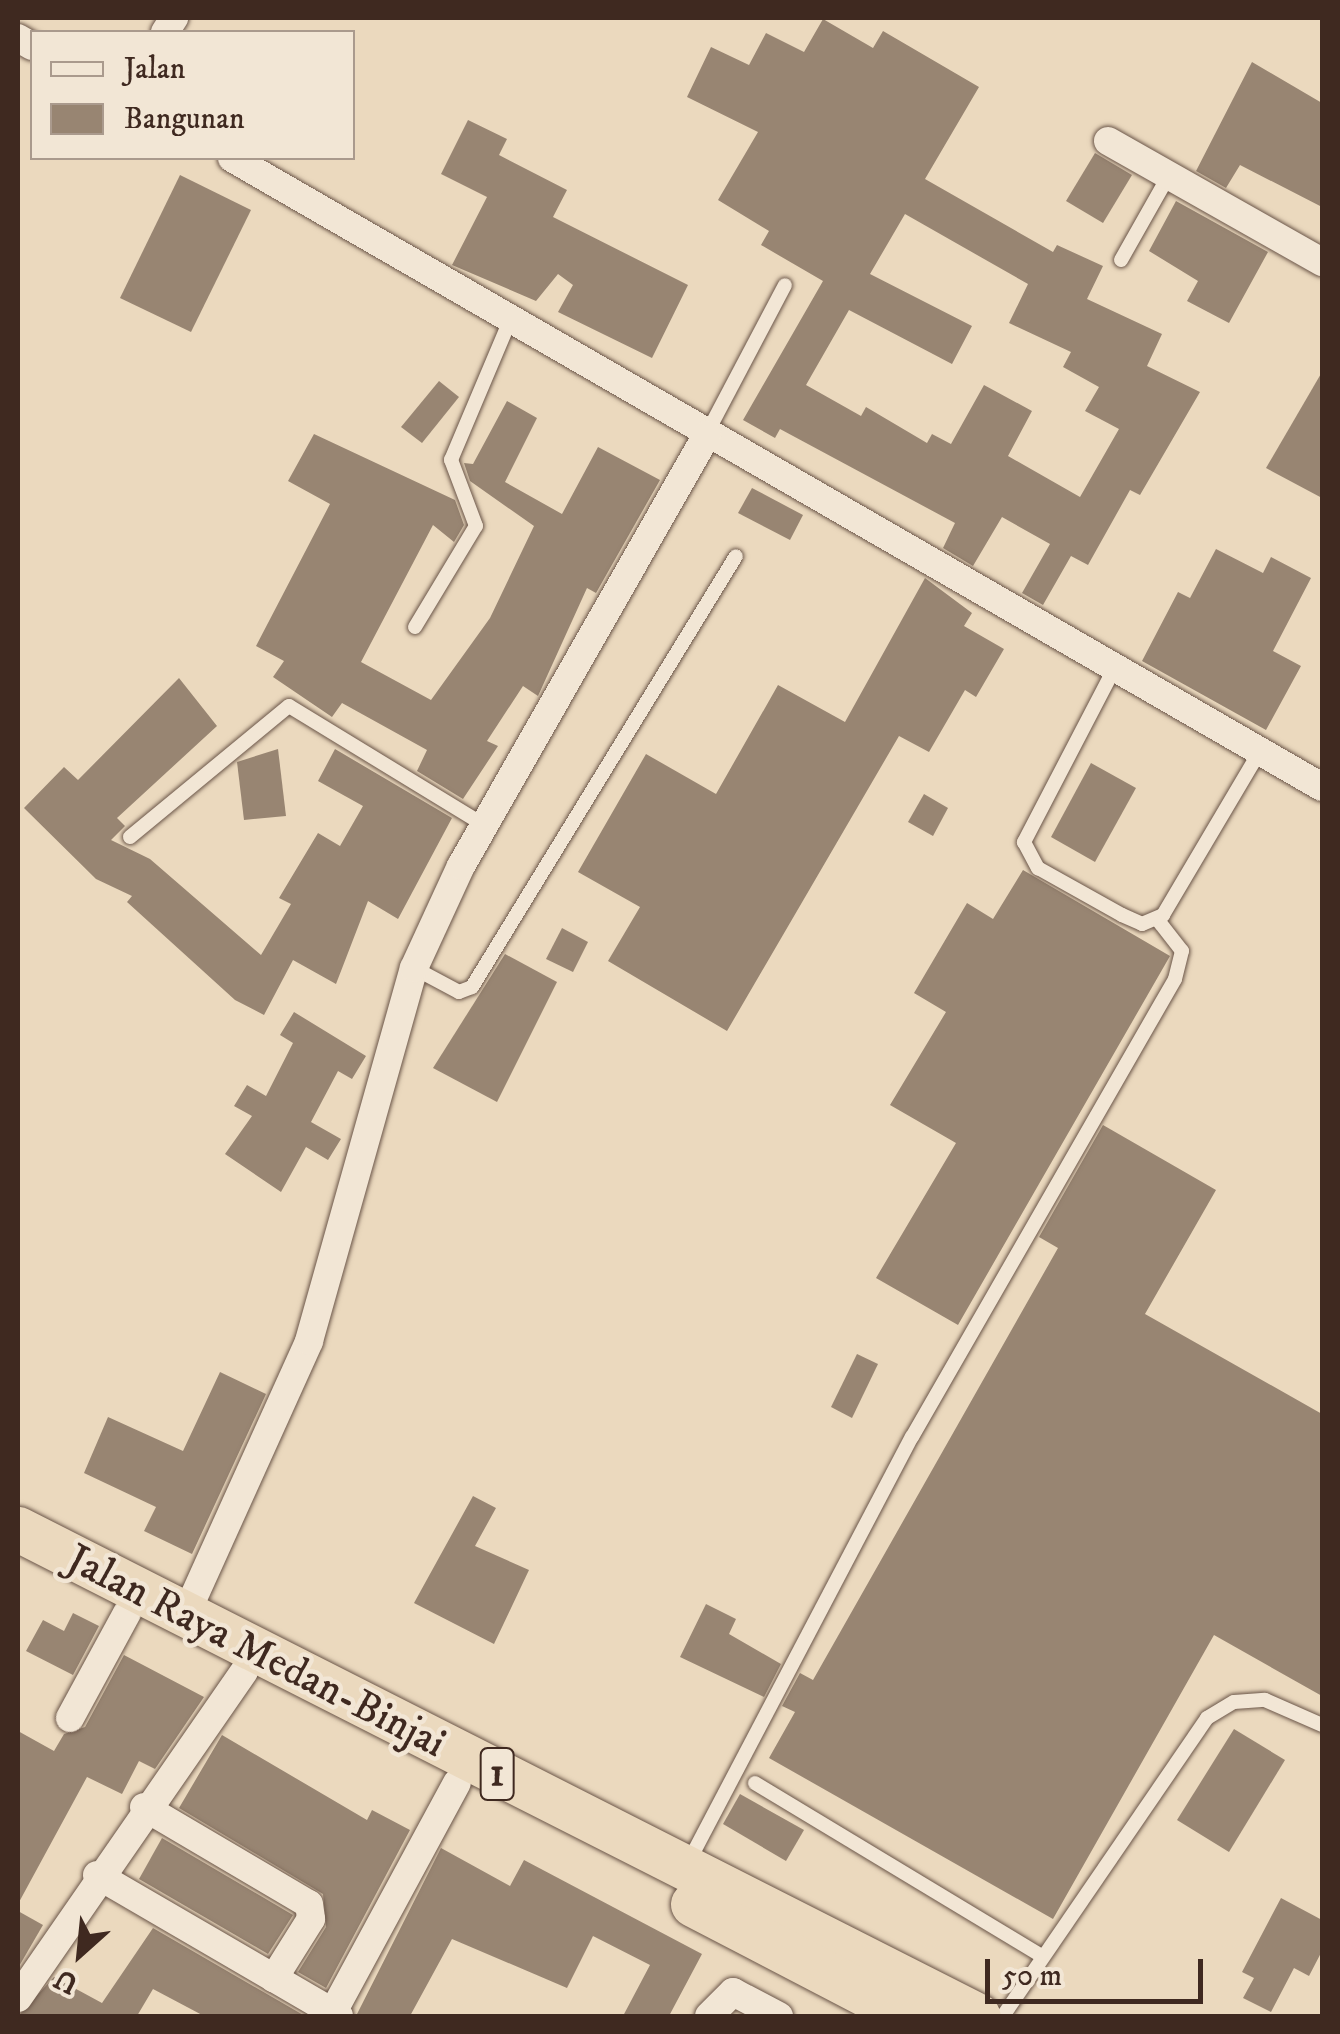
<!DOCTYPE html>
<html>
<head>
<meta charset="utf-8">
<style>
  body { margin:0 }
  #map { position:relative; width:1340px; height:2034px; overflow:hidden; background:#ebd9be; font-family:"IM FELL DW Pica",serif }
  div>[style] { position:absolute }
  [style*='--x'] { left:calc(var(--x)*1px); top:calc(var(--y)*1px); width:calc(var(--w)*1px); rotate:calc(var(--a)*1deg) }
  .building>* { inset:0; background:#988572 }
  .roads { filter:drop-shadow(0 0 2px #6a5548) drop-shadow(0 0 2px #6a5548) }
  .service>* { height:14px; margin:-7px; padding:0 7px; transform-origin:7px; border-radius:7px; background:#f2e6d5 }
  .minor>* { height:28px; margin:-14px; padding:0 14px; transform-origin:14px; border-radius:14px; background:#f2e6d5 }
  .trunk>* { height:45px; margin:-22.5px; padding:0 22.5px; transform-origin:22.5px; border-radius:22.5px; background:#ebd9be }
  span { translate:-50% -50%; white-space:nowrap; text-align:center; line-height:1.15; -webkit-text-stroke:9px #f2e6d5; paint-order:stroke }
  .shield-label span { padding:2px 8px; background:#f2e6d5; border:2px solid; border-radius:8px; -webkit-text-stroke-width:0 }
  .shield-label { font-size:40px; color:#3f2920; font-weight:700 }
  .street-label { font-size:42px; color:#3f2920 }
  .frame { position:absolute; inset:0; border:20px solid #3f2920; pointer-events:none }
  .legend { position:absolute; left:30px; top:30px; width:325px; height:130px; box-sizing:border-box; background:#f2e6d5; border:2px solid #aa9a8d; margin:0; padding:12px 18px; list-style:none; font-size:30px; color:#3f2920 }
  .legend li { display:flex; align-items:center; gap:20px; height:50px }
  .legend b { width:50px; border:2px solid #aa9a8d }
  .north { position:absolute; left:30px; top:1904px; width:100px; height:100px; -webkit-text-stroke:8px #f2e6d5; paint-order:stroke; rotate:207deg; font-size:28px; font-weight:700; line-height:40px; text-align:center; color:#3f2920 }
  .north::after { content:''; display:block; margin:auto; width:35px; height:45px; background:#3f2920; clip-path:polygon(50% 0,100% 100%,50% 72%,0 100%) }
  .scale { position:absolute; left:985px; top:1959px; width:218px; height:45px; box-sizing:border-box; border:5px solid #3f2920; border-top:0; padding-left:12px; font-size:30px; line-height:35px; white-space:nowrap; color:#3f2920; -webkit-text-stroke:8px #f2e6d5; paint-order:stroke }
</style>
</head>
<body>
<div id="map">
  <div class="building">
    <div style="clip-path:polygon(evenodd,823px 19px,873px 48px,883px 31px,979px 87px,925px 179px,1053px 252px,1057px 245px,1103px 266px,1087px 299px,1162px 334px,1147px 366px,1200px 392px,1140px 495px,1130px 490px,1088px 565px,1071px 556px,1043px 605px,1022px 593px,1050px 544px,1002px 517px,973px 566px,943px 548px,955px 523px,780px 429px,775px 438px,743px 420px,823px 281px,761px 245px,769px 231px,718px 200px,758px 132px,687px 97px,711px 47px,749px 65px,766px 33px,804px 52px,823px 19px,905px 214px,1028px 284px,1009px 323px,1071px 352px,1063px 367px,1099px 387px,1085px 411px,1119px 429px,1080px 497px,1008px 456px,1032px 411px,984px 385px,951px 444px,932px 434px,927px 443px,866px 407px,861px 416px,806px 385px,849px 310px,952px 364px,972px 326px,870px 274px,905px 214px)"></div>
    <div style="clip-path:polygon(1252px 62px,1322px 103px,1322px 207px,1240px 165px,1226px 188px,1196px 171px)"></div>
    <div style="clip-path:polygon(468px 120px,507px 139px,499px 155px,567px 190px,553px 217px,688px 285px,652px 358px,558px 312px,573px 285px,558px 274px,536px 301px,452px 265px,487px 197px,441px 174px)"></div>
    <div style="clip-path:polygon(1095px 153px,1132px 175px,1103px 223px,1066px 201px)"></div>
    <div style="clip-path:polygon(180px 175px,251px 210px,191px 332px,120px 298px)"></div>
    <div style="clip-path:polygon(1176px 201px,1268px 252px,1229px 323px,1187px 301px,1198px 281px,1149px 251px)"></div>
    <div style="clip-path:polygon(1322px 372px,1322px 498px,1266px 468px)"></div>
    <div style="clip-path:polygon(439px 381px,459px 397px,422px 443px,401px 427px)"></div>
    <div style="clip-path:polygon(507px 401px,537px 418px,505px 482px,562px 514px,598px 447px,660px 480px,596px 593px,587px 588px,538px 696px,523px 686px,487px 741px,498px 746px,463px 799px,417px 771px,427px 750px,342px 703px,332px 717px,273px 677px,284px 661px,256px 646px,330px 504px,288px 481px,314px 434px,455px 500px,464px 525px,454px 542px,433px 525px,361px 662px,431px 700px,490px 618px,534px 526px,470px 481px,464px 463px,473px 464px)"></div>
    <div style="clip-path:polygon(752px 488px,803px 515px,790px 540px,738px 513px)"></div>
    <div style="clip-path:polygon(1216px 549px,1263px 573px,1271px 557px,1311px 578px,1273px 651px,1301px 666px,1266px 730px,1142px 661px,1178px 592px,1190px 598px)"></div>
    <div style="clip-path:polygon(925px 578px,972px 613px,964px 626px,1004px 649px,976px 697px,965px 690px,929px 752px,899px 736px,727px 1031px,608px 961px,640px 907px,578px 872px,646px 754px,716px 794px,778px 685px,845px 722px)"></div>
    <div style="clip-path:polygon(179px 678px,217px 726px,117px 818px,125px 826px,111px 840px,150px 859px,261px 955px,291px 904px,279px 898px,318px 833px,340px 846px,363px 806px,318px 781px,335px 749px,452px 818px,398px 919px,368px 901px,336px 984px,293px 960px,264px 1015px,235px 1000px,127px 902px,132px 896px,96px 879px,24px 808px,64px 767px,78px 780px)"></div>
    <div style="clip-path:polygon(278px 749px,286px 816px,244px 820px,237px 762px)"></div>
    <div style="clip-path:polygon(1091px 763px,1136px 788px,1095px 862px,1051px 837px)"></div>
    <div style="clip-path:polygon(924px 794px,948px 808px,933px 836px,908px 822px)"></div>
    <div style="clip-path:polygon(1023px 870px,1170px 956px,958px 1325px,876px 1278px,956px 1143px,890px 1105px,946px 1012px,914px 993px,967px 903px,993px 919px)"></div>
    <div style="clip-path:polygon(562px 928px,588px 942px,573px 972px,546px 959px)"></div>
    <div style="clip-path:polygon(505px 954px,557px 982px,497px 1102px,433px 1068px)"></div>
    <div style="clip-path:polygon(294px 1012px,366px 1056px,352px 1079px,338px 1071px,311px 1122px,341px 1139px,328px 1160px,306px 1147px,281px 1192px,225px 1154px,252px 1116px,234px 1106px,247px 1085px,266px 1096px,293px 1043px,280px 1035px)"></div>
    <div style="clip-path:polygon(1103px 1125px,1216px 1190px,1145px 1314px,1322px 1414px,1322px 1696px,1214px 1635px,1053px 1919px,769px 1758px,795px 1712px,782px 1706px,800px 1673px,813px 1680px,1058px 1248px,1039px 1237px)"></div>
    <div style="clip-path:polygon(857px 1354px,878px 1364px,852px 1418px,831px 1407px)"></div>
    <div style="clip-path:polygon(220px 1372px,266px 1394px,192px 1554px,144px 1531px,156px 1507px,84px 1473px,108px 1417px,183px 1451px)"></div>
    <div style="clip-path:polygon(473px 1496px,496px 1508px,475px 1546px,529px 1570px,494px 1644px,414px 1603px)"></div>
    <div style="clip-path:polygon(706px 1604px,736px 1619px,729px 1634px,781px 1664px,764px 1697px,680px 1657px)"></div>
    <div style="clip-path:polygon(73px 1613px,99px 1626px,73px 1675px,26px 1651px,43px 1620px,64px 1631px)"></div>
    <div style="clip-path:polygon(124px 1655px,204px 1697px,155px 1769px,139px 1761px,122px 1794px,87px 1777px,18px 1904px,18px 1731px,54px 1751px,64px 1734px,85px 1727px)"></div>
    <div style="clip-path:polygon(1234px 1729px,1285px 1760px,1229px 1852px,1177px 1820px)"></div>
    <div style="clip-path:polygon(222px 1735px,367px 1820px,372px 1810px,410px 1830px,326px 1988px,298px 1972px,326px 1927px,323px 1894px,179px 1808px)"></div>
    <div style="clip-path:polygon(740px 1794px,804px 1830px,786px 1861px,723px 1824px)"></div>
    <div style="clip-path:polygon(162px 1838px,293px 1915px,268px 1954px,139px 1879px)"></div>
    <div style="clip-path:polygon(441px 1848px,510px 1886px,524px 1860px,702px 1954px,669px 2016px,623px 2016px,650px 1965px,593px 1936px,567px 1988px,452px 1939px,410px 2016px,356px 2016px)"></div>
    <div style="clip-path:polygon(1281px 1898px,1322px 1920px,1322px 1951px,1309px 1976px,1294px 1968px,1271px 2012px,1243px 1998px,1254px 1978px,1242px 1972px)"></div>
    <div style="clip-path:polygon(18px 1911px,43px 1925px,18px 1968px)"></div>
    <div style="clip-path:polygon(153px 1928px,305px 2016px,204px 2016px,153px 1989px,137px 2016px,18px 2016px,54px 1977px,102px 2003px)"></div>
  </div>
  <div class="roads">
    <div class="service">
      <div style="--x:1121;--y:260;--w:95;--a:-60.5"></div>
      <div style="--x:707;--y:433;--w:167;--a:-62.2"></div>
      <div style="--x:415;--y:627;--w:118;--a:-58.9"></div>
      <div style="--x:476;--y:526;--w:71;--a:-110.7"></div>
      <div style="--x:451;--y:460;--w:152;--a:-67.1"></div>
      <div style="--x:1112;--y:673;--w:191;--a:117.5"></div>
      <div style="--x:1024;--y:842;--w:30;--a:62"></div>
      <div style="--x:1038;--y:868;--w:96;--a:29.2"></div>
      <div style="--x:1122;--y:915;--w:22;--a:24"></div>
      <div style="--x:1142;--y:924;--w:23;--a:-23"></div>
      <div style="--x:1163;--y:915;--w:191;--a:-59.4"></div>
      <div style="--x:130;--y:837;--w:206;--a:-39.5"></div>
      <div style="--x:289;--y:706;--w:228;--a:31.4"></div>
      <div style="--x:414;--y:968;--w:51;--a:28.1"></div>
      <div style="--x:459;--y:992;--w:14;--a:-21"></div>
      <div style="--x:472;--y:987;--w:505;--a:-58.51"></div>
      <div style="--x:755;--y:1783;--w:333;--a:31.1"></div>
      <div style="--x:689;--y:1861;--w:479;--a:-62.3"></div>
      <div style="--x:912;--y:1437;--w:528;--a:-60.13"></div>
      <div style="--x:1175;--y:979;--w:29;--a:-76"></div>
      <div style="--x:1182;--y:951;--w:39;--a:-128"></div>
      <div style="--x:1003;--y:2016;--w:361;--a:-55.6"></div>
      <div style="--x:1207;--y:1718;--w:31;--a:-31"></div>
      <div style="--x:1234;--y:1702;--w:31;--a:-4"></div>
      <div style="--x:1265;--y:1700;--w:62;--a:23.7"></div>
    </div>
    <div class="minor">
      <div style="--x:165;--y:32;--w:17;--a:-57"></div>
      <div style="--x:18;--y:38;--w:16;--a:30"></div>
      <div style="--x:1108;--y:141;--w:246;--a:29.5"></div>
      <div style="--x:232;--y:158;--w:1258;--a:29.99"></div>
      <div style="--x:186;--y:1614;--w:299;--a:-65.7"></div>
      <div style="--x:309;--y:1341;--w:387;--a:-74.3"></div>
      <div style="--x:414;--y:968;--w:112;--a:-65.3"></div>
      <div style="--x:461;--y:866;--w:497;--a:-60.3"></div>
      <div style="--x:70;--y:1718;--w:119;--a:-61.5"></div>
      <div style="--x:144;--y:1807;--w:191;--a:30.5"></div>
      <div style="--x:309;--y:1904;--w:15;--a:82"></div>
      <div style="--x:311;--y:1919;--w:70;--a:122.1"></div>
      <div style="--x:97;--y:1875;--w:280;--a:30.2"></div>
      <div style="--x:18;--y:1998;--w:397;--a:-55.3"></div>
      <div style="--x:333;--y:2012;--w:260;--a:-61.6"></div>
      <div style="--x:709;--y:2016;--w:34;--a:-45"></div>
      <div style="--x:733;--y:1992;--w:52;--a:27.6"></div>
    </div>
    <div class="trunk">
      <div style="--x:18;--y:1529;--w:1076;--a:26.9"></div>
      <div style="--x:693;--y:1904;--w:242;--a:27.5"></div>
    </div>
  </div>
  <div class="shield-label">
    <span style="left:497px;top:1774px">1</span>
  </div>
  <div class="street-label">
    <span style="left:256px;top:1652px;rotate:27deg">Jalan Raya Medan-Binjai</span>
  </div>
  <div class="frame"></div>
  <ul class="legend">
  <li><b style="height:12px;background:#f2e6d5"></b>Jalan</li>
  <li><b style="height:28px;background:#988572"></b>Bangunan</li>
  </ul>
  <div class="north">U</div>
  <div class="scale">50 m</div>
</div>
</body>
</html>
